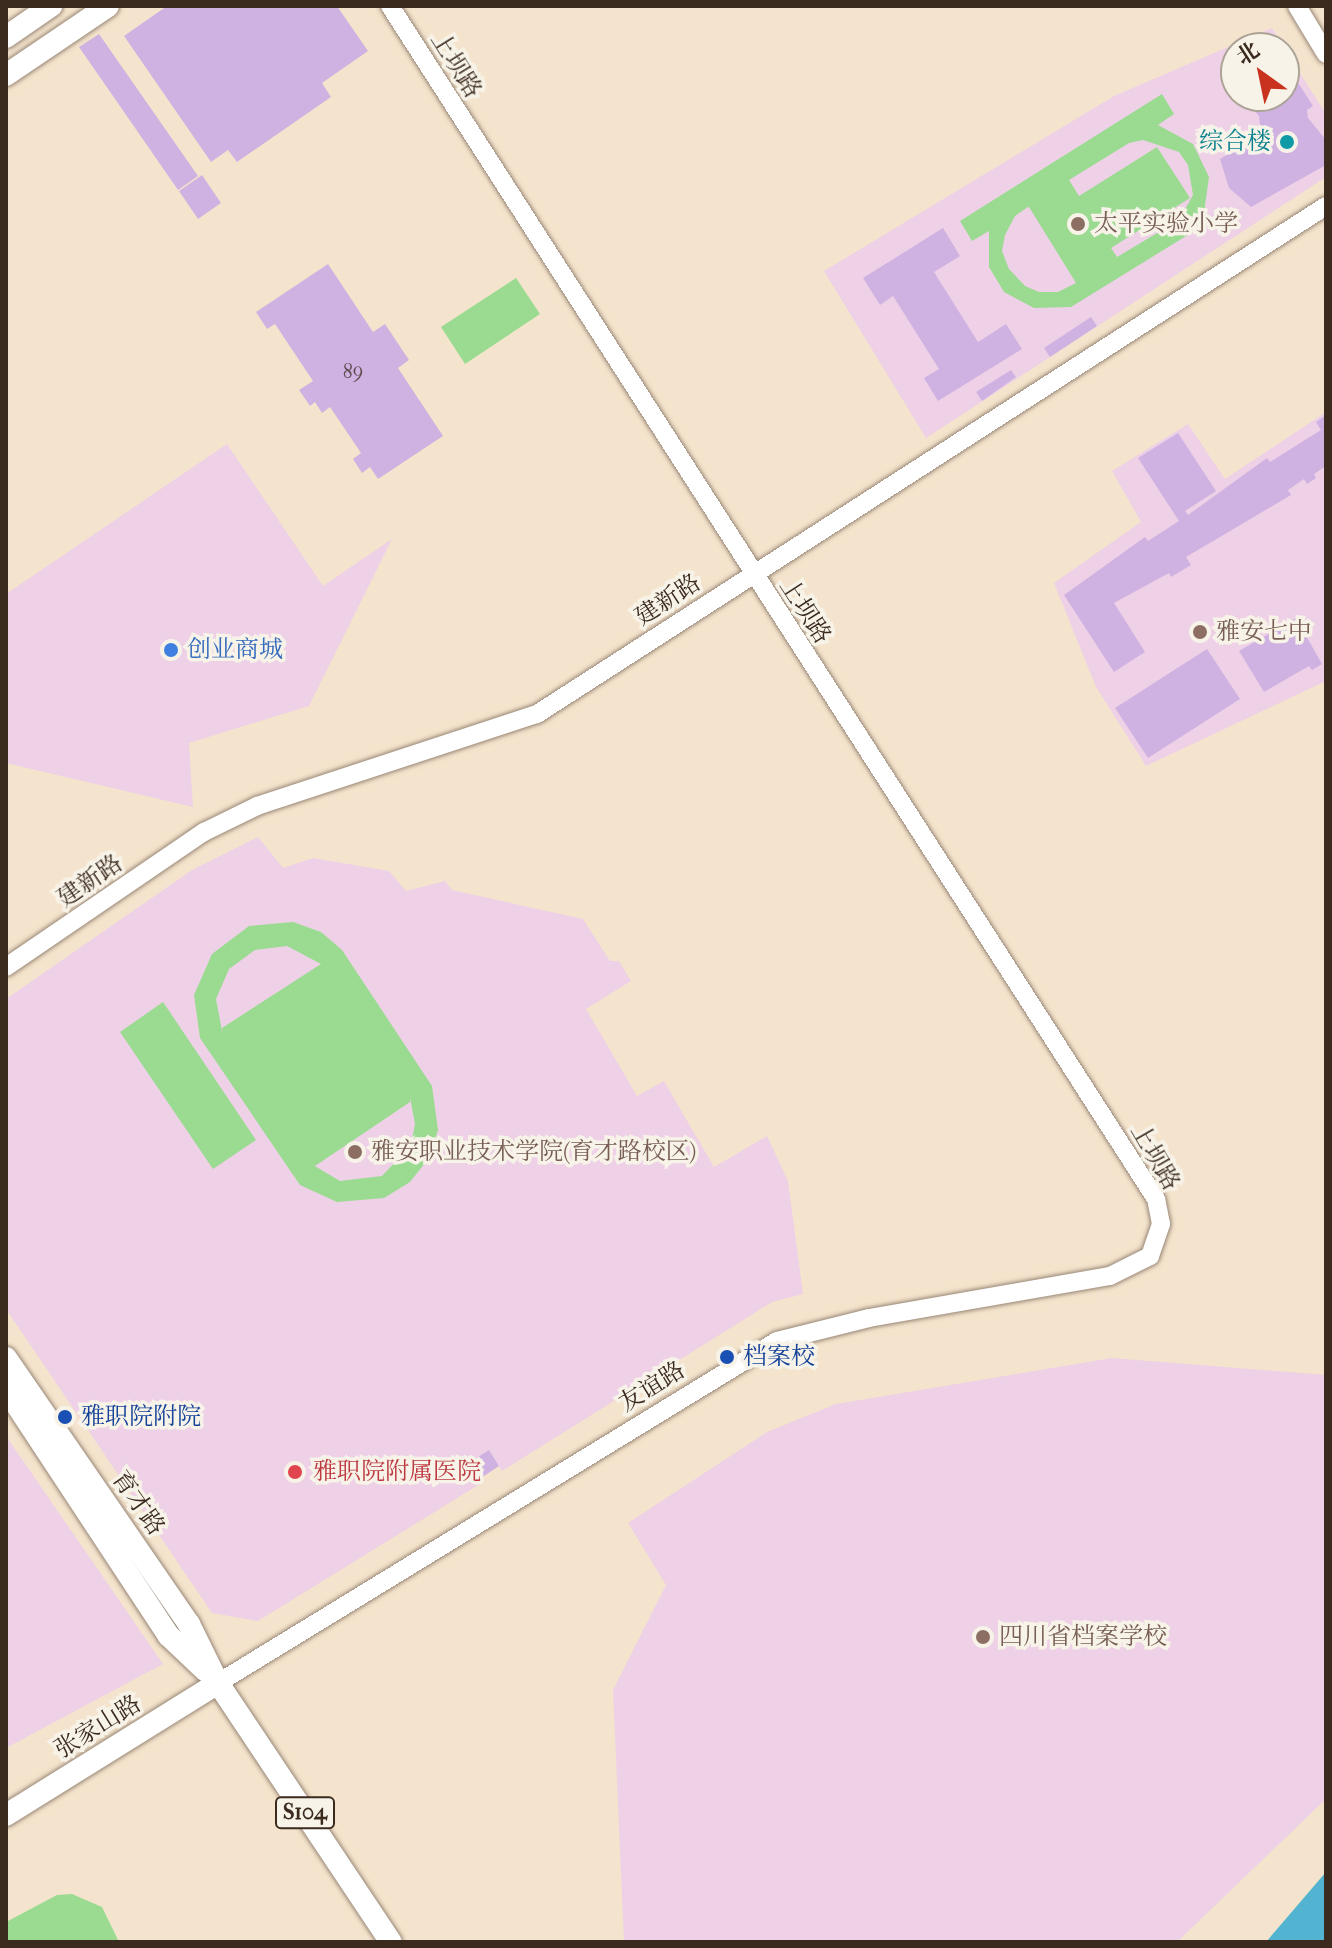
<!DOCTYPE html>
<html>
<head>
<meta charset="utf-8">
<style>
  body { margin:0 }
  #map { position:relative; width:1332px; height:1948px; overflow:hidden; background:#f5e4cd; font-family:"IM FELL French Canon","Noto Serif SC",serif }
  div>[style] { position:absolute }
  [style*='--x'] { left:calc(var(--x)*1px); top:calc(var(--y)*1px); width:calc(var(--w)*1px); rotate:calc(var(--a)*1deg) }
  .built>* { inset:0; background:#eed0e7 }
  .green>* { inset:0; background:#9bdb91 }
  .water>* { inset:0; background:#52b4d1 }
  .building>* { inset:0; background:#d0b2e2 }
  .roads { filter:drop-shadow(0 0 2px #988776) drop-shadow(0 0 2px #988776) }
  .minor>* { height:18px; margin:-9px; padding:0 9px; transform-origin:9px; border-radius:9px; background:#fff }
  .major>* { height:22px; margin:-11px; padding:0 11px; transform-origin:11px; border-radius:11px; background:#fff }
  .dots>* { width:22px; height:22px; translate:-50% -50%; box-sizing:border-box; border:4px solid #f7f3e8; border-radius:50% }
  span { translate:-50% -50%; white-space:nowrap; text-align:center; line-height:1.15; -webkit-text-stroke:7px #f7f3e8; paint-order:stroke }
  .number-label { font-size:20px; color:#604c4f }
  .number-label span { -webkit-text-stroke-width:0 }
  .shield-label span { padding:2px 6px; background:#f7f3e8; border:2px solid; border-radius:6px; -webkit-text-stroke-width:0 }
  .shield-label { font-size:22px; color:#3b2a1e; font-weight:700 }
  .street-label { font-size:24px; color:#3b2a1e }
  .culture-label { font-size:24px; color:#0d838f }
  .right { translate:-100% -50%; text-align:right }
  .education-label { font-size:24px; color:#785e54 }
  .left { translate:0 -50%; text-align:left }
  .shop-label { font-size:24px; color:#366cbe }
  .transit-label { font-size:24px; color:#164399 }
  .health-label { font-size:24px; color:#be3a42 }
  .frame { position:absolute; inset:0; border:8px solid #3b2a1e; pointer-events:none }
  .north { position:absolute; left:1220px; top:32px; width:80px; height:80px; box-sizing:border-box; background:#f7f3e8; border:2px solid #aca397; border-radius:50%; rotate:327deg; font-size:22px; font-weight:700; line-height:32px; text-align:center; color:#3b2a1e }
  .north::after { content:''; display:block; margin:auto; width:28px; height:36px; background:#c8321e; clip-path:polygon(50% 0,100% 100%,50% 72%,0 100%) }
</style>
</head>
<body>
<div id="map">
  <div class="built">
    <div style="clip-path:polygon(1272px 28px,1284px 48px,1236px 48px,1236px 96px,1284px 96px,1284px 48px,1326px 114px,1326px 177px,926px 438px,824px 271px,1114px 96px)"></div>
    <div style="clip-path:polygon(1326px 412px,1326px 681px,1146px 766px,1096px 687px,1054px 583px,1141px 522px,1112px 471px,1188px 424px,1225px 479px)"></div>
    <div style="clip-path:polygon(227px 444px,323px 586px,392px 539px,309px 706px,189px 743px,193px 807px,6px 763px,6px 594px)"></div>
    <div style="clip-path:polygon(258px 837px,283px 868px,313px 858px,389px 871px,406px 891px,445px 881px,452px 890px,583px 919px,610px 961px,619px 961px,631px 981px,586px 1009px,637px 1096px,664px 1081px,714px 1167px,767px 1136px,788px 1181px,803px 1294px,772px 1302px,502px 1471px,489px 1451px,467px 1464px,480px 1484px,258px 1621px,212px 1613px,6px 1309px,6px 999px,192px 870px)"></div>
    <div style="clip-path:polygon(1112px 1358px,1326px 1375px,1326px 1799px,1177px 1942px,624px 1942px,613px 1690px,666px 1585px,628px 1523px,767px 1432px,836px 1404px)"></div>
    <div style="clip-path:polygon(6px 1436px,163px 1664px,6px 1748px)"></div>
  </div>
  <div class="green">
    <div style="clip-path:polygon(evenodd,1162px 94px,1174px 114px,1158px 125px,1193px 144px,1209px 177px,1204px 213px,1191px 233px,1071px 307px,1034px 308px,1004px 292px,989px 267px,989px 231px,972px 241px,960px 221px,1162px 94px,1143px 140px,1179px 152px,1188px 165px,1193px 195px,1179px 220px,1117px 257px,1111px 248px,1190px 198px,1157px 147px,1079px 196px,1069px 180px,1129px 143px,1143px 140px,1162px 94px,1028px 207px,1029px 207px,1076px 283px,1058px 292px,1039px 292px,1025px 286px,1009px 269px,1002px 251px,1005px 235px,1015px 216px,1028px 207px)"></div>
    <div style="clip-path:polygon(516px 278px,540px 314px,465px 364px,441px 327px)"></div>
    <div style="clip-path:polygon(evenodd,293px 922px,321px 932px,342px 950px,432px 1086px,438px 1130px,429px 1158px,410px 1182px,384px 1198px,337px 1202px,300px 1185px,200px 1038px,194px 995px,212px 954px,249px 926px,293px 922px,287px 946px,321px 964px,222px 1028px,223px 1036px,216px 999px,229px 969px,255px 950px,287px 946px,293px 922px,410px 1097px,415px 1124px,411px 1145px,382px 1176px,340px 1181px,308px 1162px,315px 1166px,410px 1102px,410px 1097px)"></div>
    <div style="clip-path:polygon(163px 1002px,256px 1140px,213px 1169px,120px 1032px)"></div>
    <div style="clip-path:polygon(72px 1894px,102px 1907px,119px 1942px,6px 1942px,6px 1922px,57px 1895px)"></div>
  </div>
  <div class="water">
    <div style="clip-path:polygon(1326px 1872px,1326px 1942px,1266px 1942px)"></div>
  </div>
  <div class="building">
    <div style="clip-path:polygon(167px 6px,337px 6px,368px 51px,322px 83px,331px 97px,237px 162px,228px 150px,211px 162px,124px 36px)"></div>
    <div style="clip-path:polygon(99px 34px,198px 176px,178px 190px,79px 47px)"></div>
    <div style="clip-path:polygon(1236px 66px,1236px 88px,1232px 91px,1222px 75px)"></div>
    <div style="clip-path:polygon(1286px 78px,1291px 85px,1297px 81px,1313px 106px,1307px 110px,1308px 118px,1326px 140px,1326px 165px,1251px 207px,1229px 188px,1220px 159px,1261px 134px,1259px 116px,1242px 96px,1284px 96px)"></div>
    <div style="clip-path:polygon(202px 175px,221px 203px,198px 219px,179px 191px)"></div>
    <div style="clip-path:polygon(943px 228px,960px 256px,934px 272px,978px 342px,1006px 324px,1022px 349px,938px 401px,924px 378px,939px 369px,893px 296px,880px 305px,863px 278px)"></div>
    <div style="clip-path:polygon(328px 264px,373px 332px,385px 324px,409px 360px,398px 368px,443px 436px,378px 479px,370px 467px,362px 473px,353px 459px,361px 453px,330px 407px,322px 413px,315px 402px,310px 406px,299px 390px,313px 381px,275px 324px,267px 329px,256px 312px)"></div>
    <div style="clip-path:polygon(1091px 317px,1097px 326px,1050px 357px,1044px 348px)"></div>
    <div style="clip-path:polygon(1011px 370px,1016px 377px,982px 401px,976px 392px)"></div>
    <div style="clip-path:polygon(1326px 415px,1326px 466px,1314px 474px,1316px 478px,1307px 484px,1304px 479px,1288px 490px,1291px 495px,1186px 557px,1191px 565px,1171px 577px,1169px 573px,1114px 603px,1145px 652px,1114px 672px,1064px 595px,1145px 537px,1148px 541px,1179px 521px,1138px 458px,1178px 433px,1216px 491px,1185px 511px,1188px 515px,1267px 458px,1270px 462px,1321px 430px,1316px 422px)"></div>
    <div style="clip-path:polygon(1296px 618px,1322px 664px,1312px 670px,1309px 666px,1264px 692px,1239px 651px)"></div>
    <div style="clip-path:polygon(1207px 649px,1240px 699px,1148px 758px,1115px 708px)"></div>
    <div style="clip-path:polygon(489px 1450px,499px 1466px,478px 1480px,467px 1464px)"></div>
  </div>
  <div class="roads">
    <div class="minor">
      <div style="--x:1297;--y:6;--w:56;--a:58.9"></div>
      <div style="--x:6;--y:967;--w:240;--a:-34.3"></div>
      <div style="--x:204;--y:832;--w:59;--a:-26.1"></div>
      <div style="--x:257;--y:806;--w:295;--a:-18.2"></div>
      <div style="--x:537;--y:714;--w:938;--a:-32.78"></div>
      <div style="--x:218;--y:1683;--w:655;--a:-31.46"></div>
      <div style="--x:777;--y:1341;--w:95;--a:-14"></div>
      <div style="--x:869;--y:1318;--w:245;--a:-9.9"></div>
      <div style="--x:1110;--y:1276;--w:45;--a:-26.6"></div>
      <div style="--x:1150;--y:1256;--w:34;--a:-71"></div>
      <div style="--x:1161;--y:1224;--w:25;--a:-101"></div>
      <div style="--x:1156;--y:1199;--w:1418;--a:-122.7"></div>
    </div>
    <div class="major">
      <div style="--x:6;--y:37;--w:55;--a:-34.6"></div>
      <div style="--x:6;--y:75;--w:123;--a:-34.1"></div>
      <div style="--x:6;--y:1358;--w:323;--a:55.5"></div>
      <div style="--x:189;--y:1624;--w:66;--a:63.8"></div>
      <div style="--x:218;--y:1683;--w:311;--a:56.3"></div>
      <div style="--x:6;--y:1389;--w:295;--a:56.6"></div>
      <div style="--x:168;--y:1635;--w:52;--a:43.5"></div>
      <div style="--x:6;--y:1815;--w:250;--a:-31.9"></div>
    </div>
  </div>
  <div class="dots">
    <div style="left:1287px;top:142px;background:#0f9aa8"></div>
    <div style="left:1078px;top:224px;background:#8d6e63"></div>
    <div style="left:1200px;top:632px;background:#8d6e63"></div>
    <div style="left:171px;top:650px;background:#3f7fe0"></div>
    <div style="left:355px;top:1152px;background:#8d6e63"></div>
    <div style="left:727px;top:1357px;background:#1a4fb4"></div>
    <div style="left:65px;top:1417px;background:#1a4fb4"></div>
    <div style="left:295px;top:1472px;background:#e0444e"></div>
    <div style="left:983px;top:1637px;background:#8d6e63"></div>
  </div>
  <div class="number-label">
    <span style="left:353px;top:371px">89</span>
  </div>
  <div class="shield-label">
    <span style="left:305px;top:1813px">S104</span>
  </div>
  <div class="street-label">
    <span style="left:456px;top:65px;rotate:58deg">上坝路</span>
    <span style="left:668px;top:600px;rotate:-33deg">建新路</span>
    <span style="left:805px;top:611px;rotate:57deg">上坝路</span>
    <span style="left:90px;top:881px;rotate:-34deg">建新路</span>
    <span style="left:1155px;top:1157px;rotate:60deg">上坝路</span>
    <span style="left:652px;top:1387px;rotate:-32deg">友谊路</span>
    <span style="left:138px;top:1503px;rotate:55deg">育才路</span>
    <span style="left:98px;top:1727px;rotate:-32deg">张家山路</span>
  </div>
  <div class="culture-label">
    <span class="right" style="left:1271px;top:142px">综合楼</span>
  </div>
  <div class="education-label">
    <span class="left" style="left:1094px;top:224px">太平实验小学</span>
    <span class="left" style="left:1216px;top:632px">雅安七中</span>
    <span class="left" style="left:371px;top:1152px">雅安职业技术学院(育才路校区)</span>
    <span class="left" style="left:999px;top:1637px">四川省档案学校</span>
  </div>
  <div class="shop-label">
    <span class="left" style="left:187px;top:650px">创业商城</span>
  </div>
  <div class="transit-label">
    <span class="left" style="left:743px;top:1357px">档案校</span>
    <span class="left" style="left:81px;top:1417px">雅职院附院</span>
  </div>
  <div class="health-label">
    <span class="left" style="left:313px;top:1472px">雅职院附属医院</span>
  </div>
  <div class="frame"></div>
  <div class="north">北</div>
</div>
</body>
</html>
